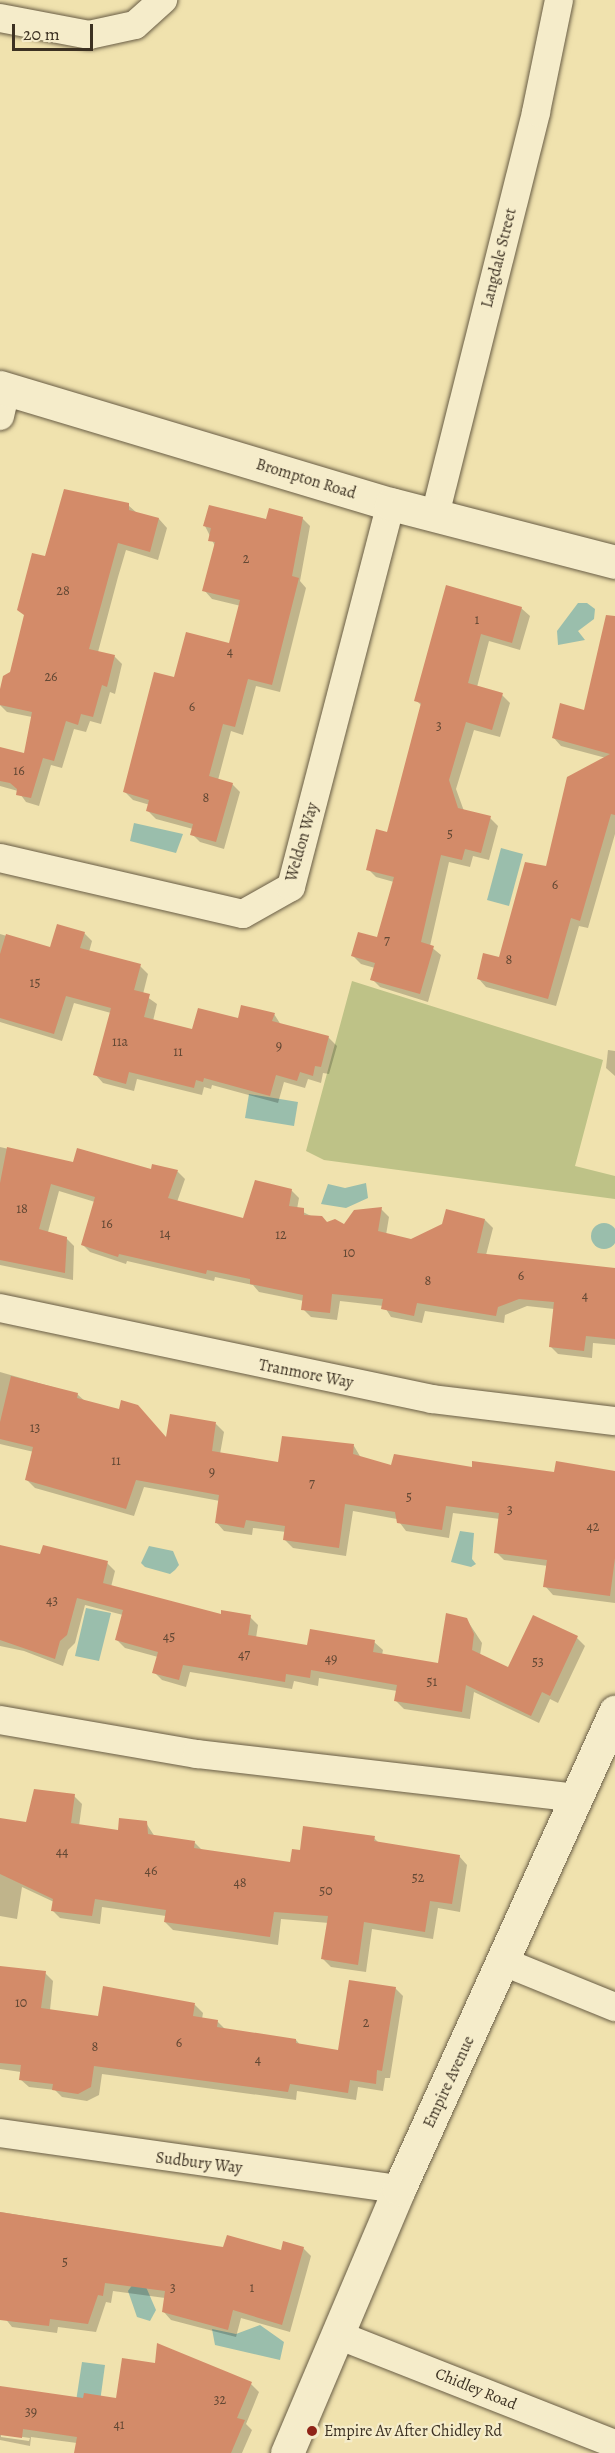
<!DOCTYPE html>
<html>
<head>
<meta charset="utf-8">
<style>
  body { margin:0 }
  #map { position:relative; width:615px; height:2453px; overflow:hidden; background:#f0e2ae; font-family:Alegreya,serif }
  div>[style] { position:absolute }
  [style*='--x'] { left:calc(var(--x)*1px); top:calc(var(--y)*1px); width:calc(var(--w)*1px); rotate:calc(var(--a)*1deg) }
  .green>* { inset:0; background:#bec287 }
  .water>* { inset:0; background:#9abeac }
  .round { border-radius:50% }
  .shadow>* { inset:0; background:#0003 }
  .building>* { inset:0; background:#d38b69 }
  .roads { filter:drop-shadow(0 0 2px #695d45) drop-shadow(0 0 2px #695d45) }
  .minor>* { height:28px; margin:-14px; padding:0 14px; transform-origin:14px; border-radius:14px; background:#f5ecca }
  .tertiary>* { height:33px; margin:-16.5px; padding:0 16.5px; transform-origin:16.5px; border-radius:16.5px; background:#f5ecca }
  .dots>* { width:16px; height:16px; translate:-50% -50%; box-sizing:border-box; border:3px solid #f5ecca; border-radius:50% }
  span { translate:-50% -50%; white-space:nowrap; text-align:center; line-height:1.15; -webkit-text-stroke:4.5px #f5ecca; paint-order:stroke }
  .number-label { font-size:14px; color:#624834 }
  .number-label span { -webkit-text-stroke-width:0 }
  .street-label { font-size:16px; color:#3c3122 }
  .poi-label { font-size:16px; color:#3c3122 }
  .left { translate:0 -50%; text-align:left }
  .scale { position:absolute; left:12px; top:24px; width:81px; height:27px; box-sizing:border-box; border:3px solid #3c3122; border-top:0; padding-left:8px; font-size:18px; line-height:21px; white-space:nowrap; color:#3c3122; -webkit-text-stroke:4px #f5ecca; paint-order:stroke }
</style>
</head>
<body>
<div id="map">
  <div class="green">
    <div style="clip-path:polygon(352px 981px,603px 1060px,575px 1166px,615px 1176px,615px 1199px,324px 1160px,306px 1151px)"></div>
  </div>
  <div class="water">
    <div style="clip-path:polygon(578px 603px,587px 603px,595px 609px,594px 619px,578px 631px,585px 640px,558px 645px,557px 631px)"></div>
    <div style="clip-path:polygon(134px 823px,183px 834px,176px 853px,130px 841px)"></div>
    <div style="clip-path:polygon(501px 848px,523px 854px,509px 906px,487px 900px)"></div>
    <div style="clip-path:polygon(249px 1094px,298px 1102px,294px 1126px,245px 1118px)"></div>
    <div style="clip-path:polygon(366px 1183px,368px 1198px,346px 1208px,321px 1204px,328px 1184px,345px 1188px)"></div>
    <div class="round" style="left:591px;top:1223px;width:26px;height:26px"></div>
    <div style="clip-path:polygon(460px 1531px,474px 1533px,472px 1559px,476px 1564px,471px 1567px,451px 1562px)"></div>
    <div style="clip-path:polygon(149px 1546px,173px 1551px,179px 1565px,175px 1570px,170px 1574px,145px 1567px,141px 1563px)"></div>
    <div style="clip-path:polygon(86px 1608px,111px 1613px,99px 1661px,75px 1656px)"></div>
    <div style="clip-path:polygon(133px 2284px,146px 2287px,156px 2310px,150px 2321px,137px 2317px,128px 2291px)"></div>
    <div style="clip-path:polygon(260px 2325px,284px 2342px,280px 2360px,215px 2345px,212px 2329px,236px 2334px)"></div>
    <div style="clip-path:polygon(82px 2362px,105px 2365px,97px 2424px,73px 2421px)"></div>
  </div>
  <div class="shadow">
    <div style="clip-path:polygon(128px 505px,137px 513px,159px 519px,167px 528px,158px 560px,126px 550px,118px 577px,98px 652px,114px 656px,122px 664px,115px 694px,110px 692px,101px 724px,90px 721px,86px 732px,74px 729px,62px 768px,51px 765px,39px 806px,26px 802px,18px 791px,0 786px,0 750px,25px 754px,32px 717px,7px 712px,0 705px,0 696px,11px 673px,46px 558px)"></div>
    <div style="clip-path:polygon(302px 518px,310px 526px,300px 581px,306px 588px,280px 692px,256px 686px,243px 735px,231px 731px,218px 780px,232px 784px,240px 792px,224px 849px,200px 842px,192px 834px,193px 829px,156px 819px,148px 811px,150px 805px,133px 800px,125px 792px,175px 679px,230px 645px,241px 606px,212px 599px,204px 590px,215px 546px,205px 526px)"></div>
    <div style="clip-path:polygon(447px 587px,521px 608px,530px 616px,520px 650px,489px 641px,477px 687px,502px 695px,510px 703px,500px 737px,474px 730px,456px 789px,464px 811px,490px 818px,498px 826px,489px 860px,473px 856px,470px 867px,449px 862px,430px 946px,441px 955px,428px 1002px,380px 987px,372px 979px,375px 968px,361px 964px,353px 956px,378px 939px,394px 882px,376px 877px,368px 869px,388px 834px,422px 706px,416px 700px)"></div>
    <div style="clip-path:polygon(615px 644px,615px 834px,588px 928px,579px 926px,556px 1006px,486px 987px,478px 978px,500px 959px,606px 758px,561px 746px,553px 737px,586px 712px)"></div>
    <div style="clip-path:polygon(84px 933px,92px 941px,89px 952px,140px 966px,148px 974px,143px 994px,157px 1004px,153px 1021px,193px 1031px,274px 1014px,281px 1025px,328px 1037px,337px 1046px,329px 1074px,323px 1073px,321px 1083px,308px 1079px,305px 1088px,284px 1082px,278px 1103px,212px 1085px,211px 1089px,204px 1087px,202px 1095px,137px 1079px,134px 1091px,103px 1083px,95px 1074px,111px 1013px,74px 1003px,62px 1041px,0 1022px,0 934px,51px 949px)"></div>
    <div style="clip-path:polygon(608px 1050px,615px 1051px,615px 1076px,606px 1068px)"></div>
    <div style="clip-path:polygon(0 1147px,75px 1164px,177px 1171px,185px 1179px,177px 1202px,244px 1219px,291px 1190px,299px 1198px,297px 1209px,327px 1224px,344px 1226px,381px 1209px,389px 1217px,386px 1235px,412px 1240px,485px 1220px,493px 1228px,486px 1255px,615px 1269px,615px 1345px,593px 1343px,592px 1358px,558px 1354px,550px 1346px,554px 1309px,527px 1306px,505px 1315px,504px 1323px,425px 1311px,422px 1323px,391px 1317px,384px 1306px,340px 1301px,337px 1320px,311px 1317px,303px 1309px,304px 1301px,259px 1292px,253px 1285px,215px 1277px,214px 1281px,127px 1261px,126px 1264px,90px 1252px,82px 1244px,95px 1202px,59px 1191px,48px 1232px,66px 1238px,74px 1246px,73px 1280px,0 1265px)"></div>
    <div style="clip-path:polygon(0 1372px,77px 1394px,86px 1402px,168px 1439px,216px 1424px,224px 1432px,220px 1454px,280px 1464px,354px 1446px,361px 1458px,392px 1466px,615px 1475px,615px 1603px,553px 1595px,545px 1586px,548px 1566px,504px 1560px,496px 1552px,500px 1519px,453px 1513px,449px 1538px,406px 1531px,397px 1519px,353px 1511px,346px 1556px,293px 1548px,285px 1540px,286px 1532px,253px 1528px,252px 1535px,224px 1531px,216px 1522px,220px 1501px,144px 1487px,134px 1516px,35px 1488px,27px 1480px,34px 1452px,0 1444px)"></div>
    <div style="clip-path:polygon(0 1546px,41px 1556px,107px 1563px,115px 1571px,111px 1587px,222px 1616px,250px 1617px,258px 1625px,256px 1638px,308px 1647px,374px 1642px,383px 1650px,382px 1655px,440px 1665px,467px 1620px,482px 1643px,480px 1655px,509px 1669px,577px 1638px,585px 1646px,558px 1703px,550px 1699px,539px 1723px,474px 1692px,470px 1719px,404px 1709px,396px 1701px,397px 1691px,319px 1678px,318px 1686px,294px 1681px,292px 1689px,190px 1672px,186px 1687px,162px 1680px,154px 1672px,158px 1657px,125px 1648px,117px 1640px,123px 1615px,85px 1605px,75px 1643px,68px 1650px,63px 1666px,24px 1651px,0 1646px)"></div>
    <div style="clip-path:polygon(74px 1796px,82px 1804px,79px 1826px,119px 1831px,146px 1823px,155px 1837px,194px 1842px,203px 1851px,292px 1863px,301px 1852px,374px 1838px,380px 1844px,459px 1856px,467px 1865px,460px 1912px,438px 1908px,433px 1939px,372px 1929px,366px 1972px,331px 1967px,323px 1959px,329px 1923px,281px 1919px,278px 1945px,173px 1930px,165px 1922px,166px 1916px,102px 1907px,100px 1924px,60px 1918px,52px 1910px,54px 1902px,22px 1887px,17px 1919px,0 1916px,0 1820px,27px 1824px)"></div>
    <div style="clip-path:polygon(0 1968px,45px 1973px,53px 1981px,50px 2010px,99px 2018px,195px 2005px,203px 2013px,202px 2019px,217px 2021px,226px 2030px,296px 2040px,301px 2046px,339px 2052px,395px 1988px,403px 1996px,390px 2078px,385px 2078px,383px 2091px,358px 2087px,356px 2100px,297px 2091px,296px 2100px,102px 2074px,99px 2095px,87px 2101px,62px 2097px,55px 2090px,29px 2087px,20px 2079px,21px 2072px,0 2069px)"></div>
    <div style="clip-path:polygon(0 2212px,224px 2248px,282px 2252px,303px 2248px,311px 2256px,290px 2332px,241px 2318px,236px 2337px,171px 2320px,163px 2311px,165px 2298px,113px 2291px,111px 2303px,106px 2302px,96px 2332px,58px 2327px,57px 2333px,12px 2327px,0 2312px)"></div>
    <div style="clip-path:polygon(evenodd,251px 2384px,259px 2392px,246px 2424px,252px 2430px,242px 2453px,76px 2453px,77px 2443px,31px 2437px,30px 2446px,0 2440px,0 2388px,84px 2399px,117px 2399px,251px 2384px,1px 2434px,30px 2438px,29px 2441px,1px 2437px,1px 2434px)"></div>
  </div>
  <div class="building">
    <div style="clip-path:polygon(64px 489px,129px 503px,129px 510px,159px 518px,150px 552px,118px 543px,89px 649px,115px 655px,107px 687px,102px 685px,93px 717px,81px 714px,78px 725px,66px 721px,54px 761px,43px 758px,31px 798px,16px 795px,17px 789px,10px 783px,0 781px,0 747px,24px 753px,32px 712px,0 705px,0 689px,3px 676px,10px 672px,24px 615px,17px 610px,32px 553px,45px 556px)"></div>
    <div style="clip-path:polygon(209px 505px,266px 519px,269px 508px,303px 517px,292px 576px,299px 578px,272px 685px,248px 679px,235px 727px,223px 724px,209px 776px,233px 783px,216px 842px,190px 835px,193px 824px,146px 811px,149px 800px,123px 792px,154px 672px,174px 677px,186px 632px,229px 643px,240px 600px,202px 591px,215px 542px,208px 541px,211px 528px,203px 526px)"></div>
    <div style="clip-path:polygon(446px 585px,522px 607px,512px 643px,481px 634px,468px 683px,503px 693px,492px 730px,466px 722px,449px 780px,458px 808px,491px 816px,481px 853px,465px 849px,462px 860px,441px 855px,421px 942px,434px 946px,420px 994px,370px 980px,375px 963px,351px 956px,358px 932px,377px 937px,394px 877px,366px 870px,376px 829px,387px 832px,421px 703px,414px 701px)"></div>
    <div style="clip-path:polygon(606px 615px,615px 616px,615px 815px,611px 814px,580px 921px,571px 918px,548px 999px,477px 979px,483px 953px,499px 957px,525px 862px,546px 866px,567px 777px,610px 754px,552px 738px,560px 703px,584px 710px)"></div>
    <div style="clip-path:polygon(57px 924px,85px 932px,80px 948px,141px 964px,134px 990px,150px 994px,144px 1017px,192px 1029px,198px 1008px,238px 1018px,241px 1005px,275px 1013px,272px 1021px,329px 1036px,321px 1067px,315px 1066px,313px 1076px,300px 1072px,297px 1081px,276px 1075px,270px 1096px,204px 1078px,203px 1082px,196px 1080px,194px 1088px,129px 1072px,126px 1084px,93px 1075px,111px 1008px,66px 996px,54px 1034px,0 1018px,0 954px,6px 934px,50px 947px)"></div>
    <div style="clip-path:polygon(7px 1147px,73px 1162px,77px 1148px,151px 1169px,152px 1164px,178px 1170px,168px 1198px,243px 1218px,255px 1180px,292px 1189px,289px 1206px,304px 1208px,304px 1215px,322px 1216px,327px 1222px,335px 1219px,344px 1224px,354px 1210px,382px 1207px,378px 1231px,411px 1239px,442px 1224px,446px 1209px,485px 1219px,477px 1253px,615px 1268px,615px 1339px,586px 1336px,584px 1351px,549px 1347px,554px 1302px,519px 1299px,498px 1307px,496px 1316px,417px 1303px,414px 1316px,381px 1309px,383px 1299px,332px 1294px,330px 1313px,301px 1310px,303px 1295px,250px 1284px,250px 1279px,207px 1270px,206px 1274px,119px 1254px,118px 1257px,81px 1245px,95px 1197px,51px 1184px,39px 1229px,67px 1237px,65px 1273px,0 1260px,0 1183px)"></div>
    <div style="clip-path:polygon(11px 1376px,78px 1393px,77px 1398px,119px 1409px,121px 1400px,138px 1405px,166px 1437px,170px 1414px,216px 1422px,212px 1451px,278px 1462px,282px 1436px,354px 1444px,353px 1454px,391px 1465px,394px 1454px,472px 1467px,472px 1461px,554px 1472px,556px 1461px,615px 1471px,615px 1558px,610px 1596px,543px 1587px,547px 1560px,494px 1553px,499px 1513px,446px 1506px,442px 1530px,397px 1523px,395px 1512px,345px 1504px,339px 1548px,283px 1540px,285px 1526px,246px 1520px,244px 1528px,215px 1523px,219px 1495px,136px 1480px,126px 1509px,25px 1480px,33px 1447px,0 1439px,0 1422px)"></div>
    <div style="clip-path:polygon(0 1545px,40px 1554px,43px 1545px,108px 1561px,103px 1583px,221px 1614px,221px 1610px,251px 1615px,248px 1635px,307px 1645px,310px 1629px,375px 1640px,373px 1652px,438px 1663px,446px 1613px,467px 1618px,474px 1634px,472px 1650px,508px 1667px,533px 1615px,578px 1636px,550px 1696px,542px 1692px,531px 1716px,466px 1685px,462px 1712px,394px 1701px,397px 1685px,311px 1670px,310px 1678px,286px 1674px,285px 1682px,183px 1665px,179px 1680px,152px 1673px,158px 1652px,115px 1640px,123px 1610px,77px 1598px,67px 1635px,60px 1641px,55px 1659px,0 1640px)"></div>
    <div style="clip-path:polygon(34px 1789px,75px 1794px,71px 1823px,118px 1830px,119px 1818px,147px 1821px,148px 1834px,195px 1841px,194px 1848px,290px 1862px,292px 1849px,300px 1850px,303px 1826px,375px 1836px,374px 1841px,460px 1855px,452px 1904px,430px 1901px,425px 1932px,364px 1922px,358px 1965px,321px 1959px,328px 1916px,274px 1912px,270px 1937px,164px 1922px,166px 1910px,95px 1899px,92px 1916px,51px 1911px,53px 1899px,0 1874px,0 1818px,26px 1822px)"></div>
    <div style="clip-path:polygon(0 1966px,46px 1971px,41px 2008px,98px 2016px,103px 1986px,195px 2003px,193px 2016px,218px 2020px,217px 2027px,296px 2039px,296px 2043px,338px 2050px,349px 1980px,396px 1987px,382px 2071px,377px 2070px,376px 2084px,350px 2080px,348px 2093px,290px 2084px,288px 2092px,94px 2066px,91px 2087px,78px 2094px,52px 2090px,53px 2084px,19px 2080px,21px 2065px,0 2063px)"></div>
    <div style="clip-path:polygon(0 2212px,223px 2247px,227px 2235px,281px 2250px,283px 2241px,304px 2247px,282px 2325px,233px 2310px,228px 2330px,162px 2312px,165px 2291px,105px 2283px,103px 2296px,98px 2295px,88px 2324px,50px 2319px,49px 2326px,0 2320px)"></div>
    <div style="clip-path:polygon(157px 2343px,252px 2382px,237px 2418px,245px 2420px,231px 2453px,74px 2453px,77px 2437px,23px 2429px,22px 2438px,0 2435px,0 2386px,83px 2398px,84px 2393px,116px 2398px,122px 2358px,155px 2363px)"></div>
  </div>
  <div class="roads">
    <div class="minor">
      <div style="--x:0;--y:18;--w:91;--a:10.8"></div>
      <div style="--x:89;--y:35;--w:47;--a:-12.3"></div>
      <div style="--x:135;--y:25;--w:38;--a:-42"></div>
      <div style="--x:0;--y:416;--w:28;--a:-77"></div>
      <div style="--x:435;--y:515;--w:415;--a:-75.9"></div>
      <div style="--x:536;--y:112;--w:114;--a:-78.4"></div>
      <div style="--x:0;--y:858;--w:249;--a:13"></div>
      <div style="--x:243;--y:914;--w:55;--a:-29.4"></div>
      <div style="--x:291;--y:887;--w:396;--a:-75.4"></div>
      <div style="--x:0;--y:1308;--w:441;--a:11.9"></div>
      <div style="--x:432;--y:1399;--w:184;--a:6.9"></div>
      <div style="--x:0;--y:1720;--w:200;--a:9.8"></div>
      <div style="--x:197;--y:1754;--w:381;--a:6.6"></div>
      <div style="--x:504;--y:1962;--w:120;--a:22.1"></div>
      <div style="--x:0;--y:2133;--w:403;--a:8"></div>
      <div style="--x:338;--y:2335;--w:298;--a:21.5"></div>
    </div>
    <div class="tertiary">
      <div style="--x:0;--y:387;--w:408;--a:16.7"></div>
      <div style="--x:391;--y:504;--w:231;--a:14.5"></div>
      <div style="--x:287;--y:2453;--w:287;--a:-67"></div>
      <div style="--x:399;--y:2189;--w:524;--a:-65.64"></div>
    </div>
  </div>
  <div class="dots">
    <div style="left:312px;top:2431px;background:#8f2418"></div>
  </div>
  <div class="number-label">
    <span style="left:246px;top:559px">2</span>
    <span style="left:63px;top:591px">28</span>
    <span style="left:477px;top:620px">1</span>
    <span style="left:230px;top:652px">4</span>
    <span style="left:51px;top:677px">26</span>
    <span style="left:192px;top:707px">6</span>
    <span style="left:439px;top:726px">3</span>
    <span style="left:19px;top:771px">16</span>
    <span style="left:206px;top:798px">8</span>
    <span style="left:450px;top:834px">5</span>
    <span style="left:555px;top:885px">6</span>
    <span style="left:387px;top:941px">7</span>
    <span style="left:509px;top:960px">8</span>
    <span style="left:35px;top:983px">15</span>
    <span style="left:120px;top:1042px">11a</span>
    <span style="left:279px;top:1046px">9</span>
    <span style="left:178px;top:1052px">11</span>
    <span style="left:22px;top:1209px">18</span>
    <span style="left:107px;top:1224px">16</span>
    <span style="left:165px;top:1234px">14</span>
    <span style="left:281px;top:1235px">12</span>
    <span style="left:349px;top:1253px">10</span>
    <span style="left:521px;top:1276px">6</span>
    <span style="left:428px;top:1281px">8</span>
    <span style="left:585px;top:1296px">4</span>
    <span style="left:35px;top:1428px">13</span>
    <span style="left:116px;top:1461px">11</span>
    <span style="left:212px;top:1472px">9</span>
    <span style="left:312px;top:1484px">7</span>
    <span style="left:409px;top:1497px">5</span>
    <span style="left:510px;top:1510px">3</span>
    <span style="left:593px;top:1527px">42</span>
    <span style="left:52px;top:1601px">43</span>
    <span style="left:169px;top:1637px">45</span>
    <span style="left:244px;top:1655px">47</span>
    <span style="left:331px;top:1659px">49</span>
    <span style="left:538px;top:1662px">53</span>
    <span style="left:432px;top:1682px">51</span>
    <span style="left:62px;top:1852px">44</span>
    <span style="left:151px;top:1871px">46</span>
    <span style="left:418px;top:1878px">52</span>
    <span style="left:240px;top:1883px">48</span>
    <span style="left:326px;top:1891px">50</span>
    <span style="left:21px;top:2003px">10</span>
    <span style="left:366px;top:2023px">2</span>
    <span style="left:179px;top:2043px">6</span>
    <span style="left:95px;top:2047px">8</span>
    <span style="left:258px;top:2060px">4</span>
    <span style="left:65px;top:2262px">5</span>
    <span style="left:173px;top:2288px">3</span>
    <span style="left:252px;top:2288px">1</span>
    <span style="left:220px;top:2400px">32</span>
    <span style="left:31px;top:2412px">39</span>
    <span style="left:119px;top:2425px">41</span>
  </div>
  <div class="street-label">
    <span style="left:499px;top:258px;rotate:-76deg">Langdale Street</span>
    <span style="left:306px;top:479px;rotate:17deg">Brompton Road</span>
    <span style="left:302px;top:842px;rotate:-74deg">Weldon Way</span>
    <span style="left:306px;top:1374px;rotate:11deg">Tranmore Way</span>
    <span style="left:449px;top:2082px;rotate:-65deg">Empire Avenue</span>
    <span style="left:199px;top:2163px;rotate:7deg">Sudbury Way</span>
    <span style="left:476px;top:2389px;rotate:22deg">Chidley Road</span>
  </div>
  <div class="poi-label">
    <span class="left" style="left:324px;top:2431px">Empire Av After Chidley Rd</span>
  </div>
  <div class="scale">20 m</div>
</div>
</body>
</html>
